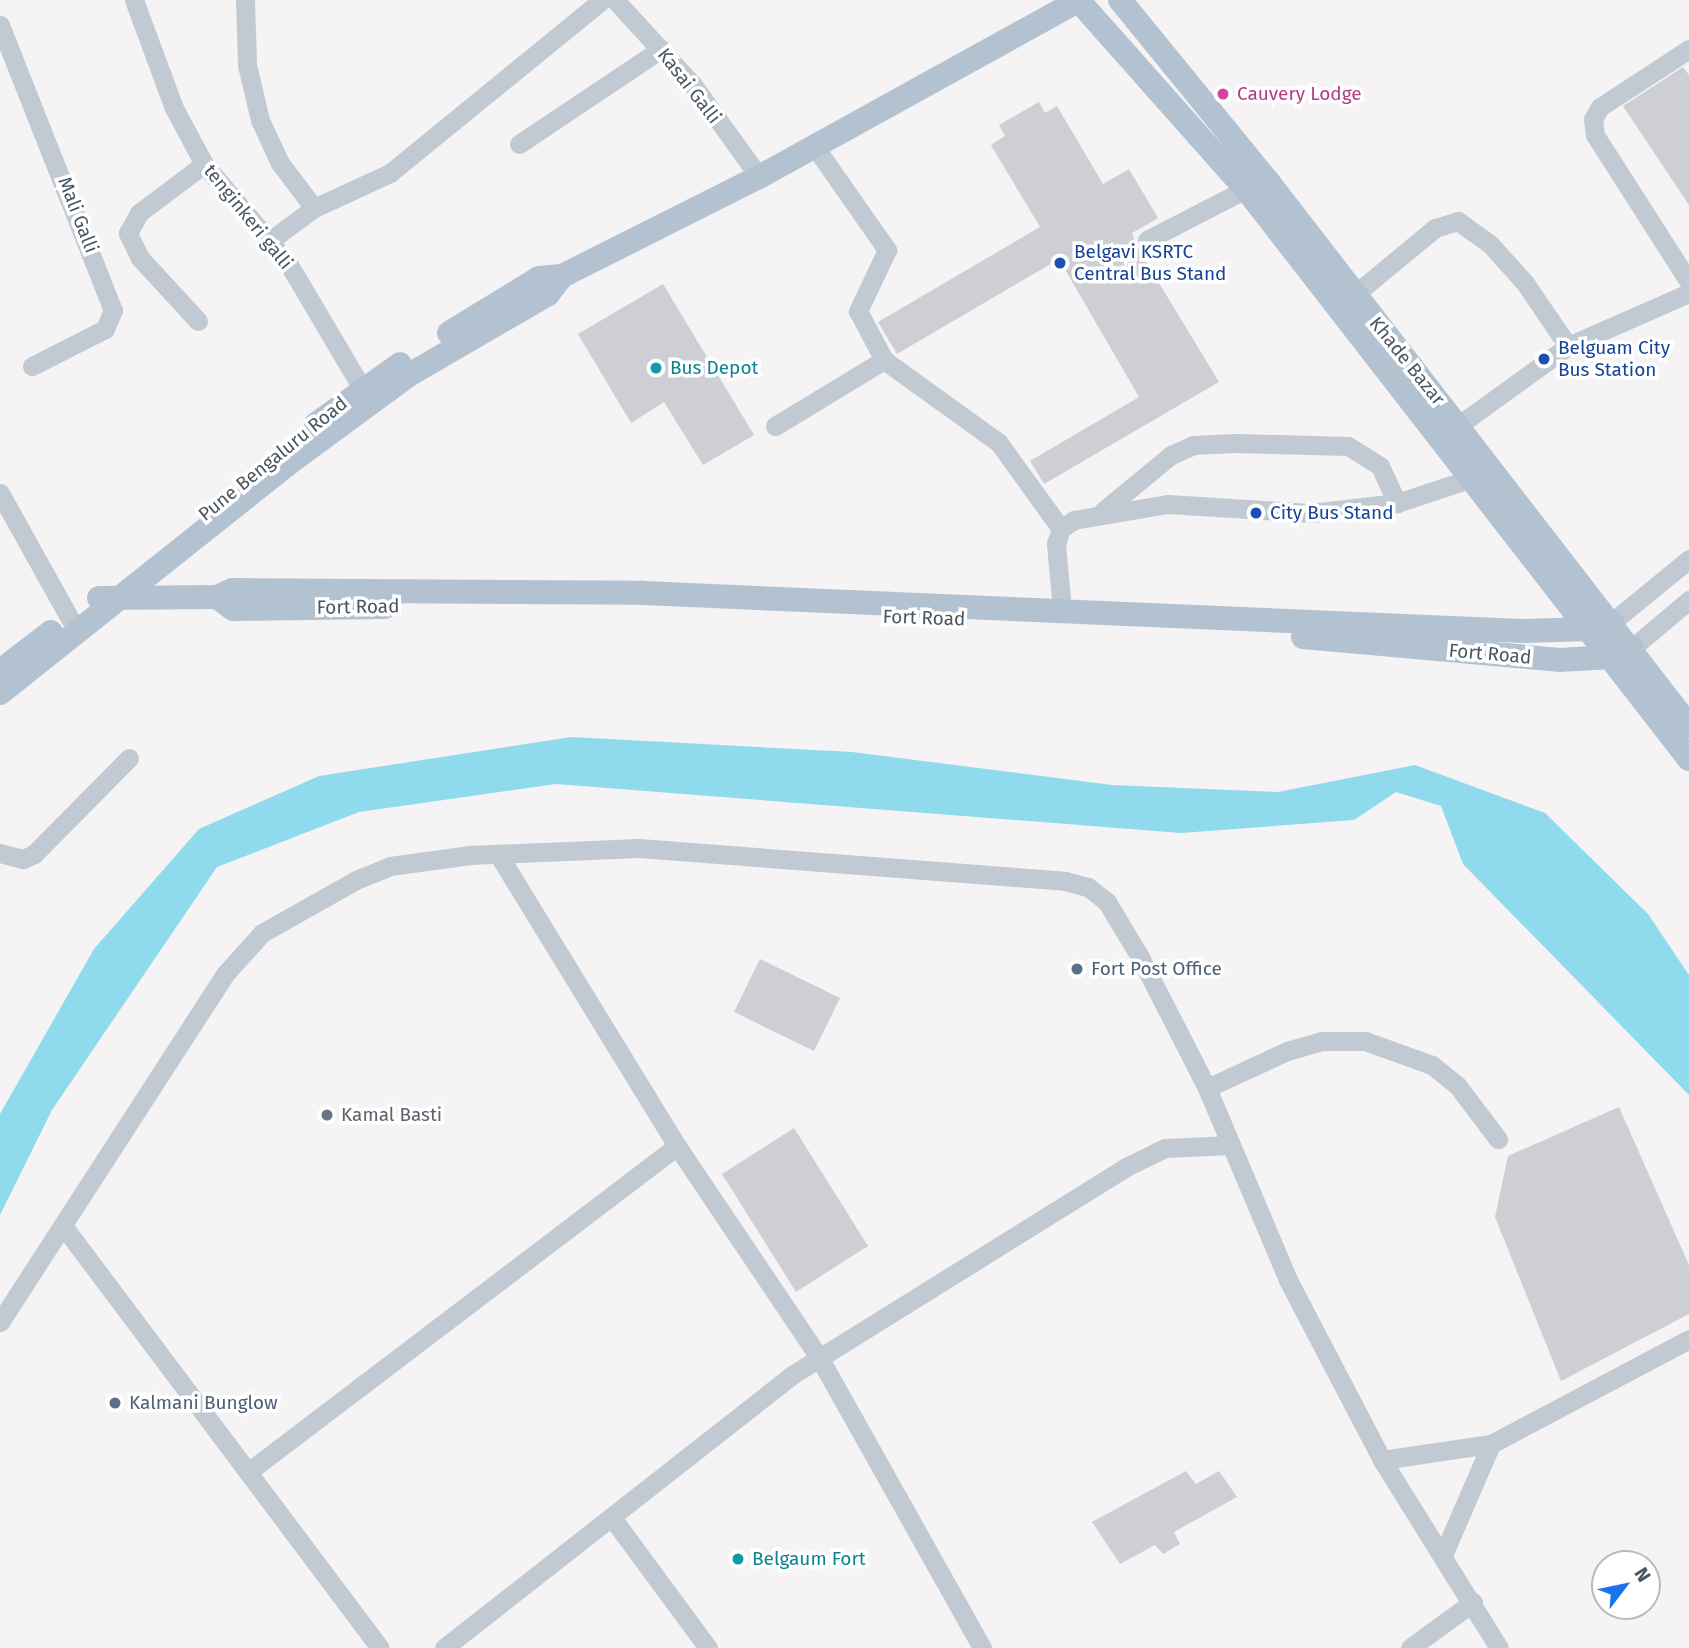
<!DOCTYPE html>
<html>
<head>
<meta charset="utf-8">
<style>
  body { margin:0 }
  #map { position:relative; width:1689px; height:1648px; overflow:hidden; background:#f5f3f3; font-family:"Fira Sans",sans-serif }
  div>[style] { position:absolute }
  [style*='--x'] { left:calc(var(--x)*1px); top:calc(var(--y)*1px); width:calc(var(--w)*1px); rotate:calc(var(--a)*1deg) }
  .water>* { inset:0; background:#90daee }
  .building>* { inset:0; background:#cdcfd5 }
  .minor>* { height:19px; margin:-9.5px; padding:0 9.5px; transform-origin:9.5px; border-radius:9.5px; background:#c1cad2 }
  .major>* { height:24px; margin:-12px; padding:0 12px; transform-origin:12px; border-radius:12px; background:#b3c2d1 }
  .dots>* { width:19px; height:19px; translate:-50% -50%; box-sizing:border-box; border:4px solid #fff; border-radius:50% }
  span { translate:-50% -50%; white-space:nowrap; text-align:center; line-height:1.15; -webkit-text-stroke:7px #fff; paint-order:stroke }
  .street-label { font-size:19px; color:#4a5661 }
  .hotel-label { font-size:19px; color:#b23c85 }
  .left { translate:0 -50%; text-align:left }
  .transit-label { font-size:19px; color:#164399 }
  .culture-label { font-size:19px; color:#0d838f }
  .service-label { font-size:19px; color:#4e5e75 }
  .worship-label { font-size:19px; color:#5b616d }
  .north { position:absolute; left:1591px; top:1550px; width:70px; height:70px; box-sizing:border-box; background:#fff; border:2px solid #b7bbc0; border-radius:50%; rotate:58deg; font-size:19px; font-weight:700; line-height:28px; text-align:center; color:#4a5661 }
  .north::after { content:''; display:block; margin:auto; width:24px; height:32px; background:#1a73e8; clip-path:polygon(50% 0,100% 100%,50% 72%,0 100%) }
</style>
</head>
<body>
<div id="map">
  <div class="water">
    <div style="clip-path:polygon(571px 737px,852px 752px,1112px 785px,1278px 792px,1415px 765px,1545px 813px,1648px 914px,1689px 975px,1689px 1095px,1463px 864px,1441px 806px,1396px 792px,1354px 820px,1181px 833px,556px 784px,359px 812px,217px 867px,52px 1110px,0 1215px,0 1114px,94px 949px,199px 829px,319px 776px)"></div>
  </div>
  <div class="building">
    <div style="clip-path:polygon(1683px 67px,1689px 75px,1689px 205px,1623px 106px)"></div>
    <div style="clip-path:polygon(1039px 102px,1045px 113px,1057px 106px,1103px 184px,1129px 169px,1158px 218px,1132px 233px,1136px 245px,1219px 382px,1044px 484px,1030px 461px,1139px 397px,1059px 259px,897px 354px,878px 322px,1040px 227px,991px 145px,1005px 136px,999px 125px)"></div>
    <div style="clip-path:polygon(663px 284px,754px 435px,703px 465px,664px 402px,631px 423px,578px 334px)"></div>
    <div style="clip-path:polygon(760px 959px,840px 998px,814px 1051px,734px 1012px)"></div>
    <div style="clip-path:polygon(1619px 1107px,1689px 1265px,1689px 1314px,1561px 1381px,1495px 1217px,1508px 1156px)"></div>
    <div style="clip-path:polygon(794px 1128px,868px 1246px,796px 1292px,722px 1174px)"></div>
    <div style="clip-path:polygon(1186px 1471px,1196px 1484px,1219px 1471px,1237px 1497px,1174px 1532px,1180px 1544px,1163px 1554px,1155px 1545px,1120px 1564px,1092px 1522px)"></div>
  </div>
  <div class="minor">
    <div style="--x:134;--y:0;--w:115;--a:69.7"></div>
    <div style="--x:174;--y:108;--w:64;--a:61.8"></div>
    <div style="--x:204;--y:164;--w:130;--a:49.7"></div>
    <div style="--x:288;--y:263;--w:145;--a:59.4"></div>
    <div style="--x:245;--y:0;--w:65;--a:88.2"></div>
    <div style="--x:247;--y:65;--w:57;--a:76.7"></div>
    <div style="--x:260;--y:120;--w:47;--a:65.1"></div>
    <div style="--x:280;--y:163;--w:56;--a:52.9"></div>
    <div style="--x:615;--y:0;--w:115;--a:47.5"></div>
    <div style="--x:693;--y:85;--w:113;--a:54.3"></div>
    <div style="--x:0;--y:25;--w:307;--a:68.4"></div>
    <div style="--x:113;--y:310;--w:21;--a:113"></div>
    <div style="--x:105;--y:329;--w:82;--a:153.1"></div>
    <div style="--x:1689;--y:49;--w:106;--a:146.9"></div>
    <div style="--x:1600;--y:107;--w:14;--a:120"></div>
    <div style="--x:1593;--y:119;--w:16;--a:83"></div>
    <div style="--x:1595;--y:135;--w:174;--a:57.4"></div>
    <div style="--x:519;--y:144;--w:171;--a:-33.8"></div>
    <div style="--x:815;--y:147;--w:126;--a:55"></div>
    <div style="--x:887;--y:250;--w:68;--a:115.4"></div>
    <div style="--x:858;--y:311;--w:55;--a:62"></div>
    <div style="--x:884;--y:360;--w:142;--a:35.8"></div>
    <div style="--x:999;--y:443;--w:106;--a:54.2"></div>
    <div style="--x:271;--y:240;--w:54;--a:-36.7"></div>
    <div style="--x:314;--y:208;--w:84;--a:-24.7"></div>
    <div style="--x:390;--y:173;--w:274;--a:-39.2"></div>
    <div style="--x:1147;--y:240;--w:111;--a:-27.3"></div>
    <div style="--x:1354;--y:295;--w:105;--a:-39.6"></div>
    <div style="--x:1435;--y:228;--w:24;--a:-17"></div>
    <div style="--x:1458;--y:221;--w:39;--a:36"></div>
    <div style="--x:1490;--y:244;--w:52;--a:48.1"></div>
    <div style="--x:1525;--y:283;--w:76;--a:55.7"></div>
    <div style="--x:198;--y:321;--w:86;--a:-132.6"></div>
    <div style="--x:140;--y:258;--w:28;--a:-116"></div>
    <div style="--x:128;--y:233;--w:23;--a:-61"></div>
    <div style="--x:139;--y:213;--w:81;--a:-37"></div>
    <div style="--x:1459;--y:425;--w:135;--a:-35.9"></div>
    <div style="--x:1568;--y:346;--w:132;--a:-23.7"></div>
    <div style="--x:775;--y:426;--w:127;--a:-31.2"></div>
    <div style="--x:0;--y:493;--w:144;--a:60.9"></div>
    <div style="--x:1103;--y:511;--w:88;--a:-39.5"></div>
    <div style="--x:1171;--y:455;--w:24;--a:-24"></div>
    <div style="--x:1193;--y:445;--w:43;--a:-2.7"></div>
    <div style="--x:1236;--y:443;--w:112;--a:1.5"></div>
    <div style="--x:1348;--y:446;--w:38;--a:32"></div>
    <div style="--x:1380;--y:466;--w:41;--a:65.3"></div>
    <div style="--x:1062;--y:610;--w:66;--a:-95.2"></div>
    <div style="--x:1056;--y:544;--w:16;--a:-72"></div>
    <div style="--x:1061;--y:529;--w:16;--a:-35"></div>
    <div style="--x:1074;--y:520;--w:95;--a:-9.7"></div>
    <div style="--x:1168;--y:504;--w:143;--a:3.6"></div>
    <div style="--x:1311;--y:513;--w:87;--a:-6.6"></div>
    <div style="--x:1397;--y:503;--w:76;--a:-18.4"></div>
    <div style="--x:1612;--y:622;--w:99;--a:-39.3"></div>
    <div style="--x:1632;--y:648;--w:75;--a:-40.1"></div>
    <div style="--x:0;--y:853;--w:24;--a:15"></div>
    <div style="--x:23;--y:859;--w:12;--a:-24"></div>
    <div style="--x:34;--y:854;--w:135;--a:-45.3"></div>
    <div style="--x:498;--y:854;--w:342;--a:58.5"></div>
    <div style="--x:677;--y:1146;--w:257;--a:56.1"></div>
    <div style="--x:820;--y:1359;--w:331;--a:60.7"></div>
    <div style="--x:1207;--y:1088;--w:88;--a:-24.8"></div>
    <div style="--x:1287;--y:1051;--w:35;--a:-16"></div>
    <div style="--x:1321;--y:1041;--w:44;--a:0"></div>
    <div style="--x:1365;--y:1041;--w:71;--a:19.7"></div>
    <div style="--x:1432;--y:1065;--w:32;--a:39"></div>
    <div style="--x:1457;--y:1085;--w:68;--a:52.8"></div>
    <div style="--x:64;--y:1227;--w:526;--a:53.11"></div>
    <div style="--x:0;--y:1322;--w:416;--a:-57.1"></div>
    <div style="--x:226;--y:973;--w:54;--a:-48"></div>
    <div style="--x:262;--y:933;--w:108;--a:-29.4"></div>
    <div style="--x:356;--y:880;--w:37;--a:-22"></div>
    <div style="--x:390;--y:866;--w:81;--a:-7.8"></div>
    <div style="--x:470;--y:855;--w:169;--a:-2.4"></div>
    <div style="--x:639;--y:848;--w:427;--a:4.4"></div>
    <div style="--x:1065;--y:881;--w:24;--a:15"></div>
    <div style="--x:1088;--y:887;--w:24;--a:38"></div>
    <div style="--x:1107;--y:902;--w:64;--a:59"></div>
    <div style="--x:1140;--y:957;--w:147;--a:62.9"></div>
    <div style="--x:1207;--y:1088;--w:208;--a:67.1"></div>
    <div style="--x:1288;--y:1280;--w:203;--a:62.4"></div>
    <div style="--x:1382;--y:1460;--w:221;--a:58.1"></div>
    <div style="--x:1382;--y:1460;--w:110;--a:-8.4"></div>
    <div style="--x:1491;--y:1444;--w:224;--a:-27.9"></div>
    <div style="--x:248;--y:1472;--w:539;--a:-37.23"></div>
    <div style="--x:613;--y:1519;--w:160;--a:53.6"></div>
    <div style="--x:1443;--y:1555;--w:121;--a:-66.6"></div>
    <div style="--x:444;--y:1648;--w:442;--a:-38.1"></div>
    <div style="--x:792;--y:1375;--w:393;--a:-31.9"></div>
    <div style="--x:1126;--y:1167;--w:43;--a:-26"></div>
    <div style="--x:1165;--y:1148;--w:66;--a:-2.6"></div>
    <div style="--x:1410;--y:1648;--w:78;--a:-36.1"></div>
  </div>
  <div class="major">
    <div style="--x:1078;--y:0;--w:253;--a:48.4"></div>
    <div style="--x:1246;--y:189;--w:722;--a:52.15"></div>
    <div style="--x:1120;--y:0;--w:237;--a:50.8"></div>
    <div style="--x:1270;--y:184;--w:685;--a:52.29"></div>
    <div style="--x:449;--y:333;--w:105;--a:-31.4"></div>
    <div style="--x:539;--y:278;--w:23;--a:-5"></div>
    <div style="--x:316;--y:424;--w:103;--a:-35.5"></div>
    <div style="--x:217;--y:597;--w:20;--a:37"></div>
    <div style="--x:233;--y:609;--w:152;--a:-0.8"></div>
    <div style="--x:99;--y:598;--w:118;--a:-0.5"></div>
    <div style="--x:217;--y:597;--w:17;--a:-24"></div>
    <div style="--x:233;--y:590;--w:410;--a:0.4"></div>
    <div style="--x:643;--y:593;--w:880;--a:2.48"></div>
    <div style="--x:1522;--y:631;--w:67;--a:-1.7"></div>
    <div style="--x:1589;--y:629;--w:24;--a:-17"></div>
    <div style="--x:1303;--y:637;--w:257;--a:5.1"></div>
    <div style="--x:1559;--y:660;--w:54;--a:-3.2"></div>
    <div style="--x:1613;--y:657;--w:21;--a:-25"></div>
    <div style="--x:0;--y:671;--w:64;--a:-37.4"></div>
    <div style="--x:0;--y:693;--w:369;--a:-38.5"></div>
    <div style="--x:289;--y:463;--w:149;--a:-36.3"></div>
    <div style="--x:409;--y:375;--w:161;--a:-30.2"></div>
    <div style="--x:548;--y:294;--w:23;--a:-52"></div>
    <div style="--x:562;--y:276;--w:220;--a:-26.7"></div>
    <div style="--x:759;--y:177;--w:366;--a:-28.9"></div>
  </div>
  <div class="dots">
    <div style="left:1223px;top:94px;background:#d1479c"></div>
    <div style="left:1060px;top:263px;background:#1a4fb4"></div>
    <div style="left:1544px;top:359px;background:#1a4fb4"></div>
    <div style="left:656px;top:368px;background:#0f9aa8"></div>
    <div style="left:1256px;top:513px;background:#1a4fb4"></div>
    <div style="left:1077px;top:969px;background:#5c6f8a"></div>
    <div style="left:327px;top:1115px;background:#6b7280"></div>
    <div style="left:115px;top:1403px;background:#5c6f8a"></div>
    <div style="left:738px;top:1559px;background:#0f9aa8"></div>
  </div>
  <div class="street-label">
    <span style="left:689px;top:86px;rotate:52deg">Kasai Galli</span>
    <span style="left:78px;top:215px;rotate:69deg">Mali Galli</span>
    <span style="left:248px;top:217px;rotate:51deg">tenginkeri galli</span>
    <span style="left:1407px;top:361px;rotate:51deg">Khade Bazar</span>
    <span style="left:273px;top:459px;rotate:-39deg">Pune Bengaluru Road</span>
    <span style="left:358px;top:607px;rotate:-1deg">Fort Road</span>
    <span style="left:924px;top:618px;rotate:2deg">Fort Road</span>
    <span style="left:1490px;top:654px;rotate:5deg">Fort Road</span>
  </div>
  <div class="hotel-label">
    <span class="left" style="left:1237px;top:94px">Cauvery Lodge</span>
  </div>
  <div class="transit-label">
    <span class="left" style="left:1074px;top:263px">Belgavi KSRTC<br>Central Bus Stand</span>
    <span class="left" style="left:1558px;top:359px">Belguam City<br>Bus Station</span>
    <span class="left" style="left:1270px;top:513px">City Bus Stand</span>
  </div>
  <div class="culture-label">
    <span class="left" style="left:670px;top:368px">Bus Depot</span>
    <span class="left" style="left:752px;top:1559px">Belgaum Fort</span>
  </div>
  <div class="service-label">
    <span class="left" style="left:1091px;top:969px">Fort Post Office</span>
    <span class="left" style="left:129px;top:1403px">Kalmani Bunglow</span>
  </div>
  <div class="worship-label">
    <span class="left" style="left:341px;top:1115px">Kamal Basti</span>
  </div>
  <div class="north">N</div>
</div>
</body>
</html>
